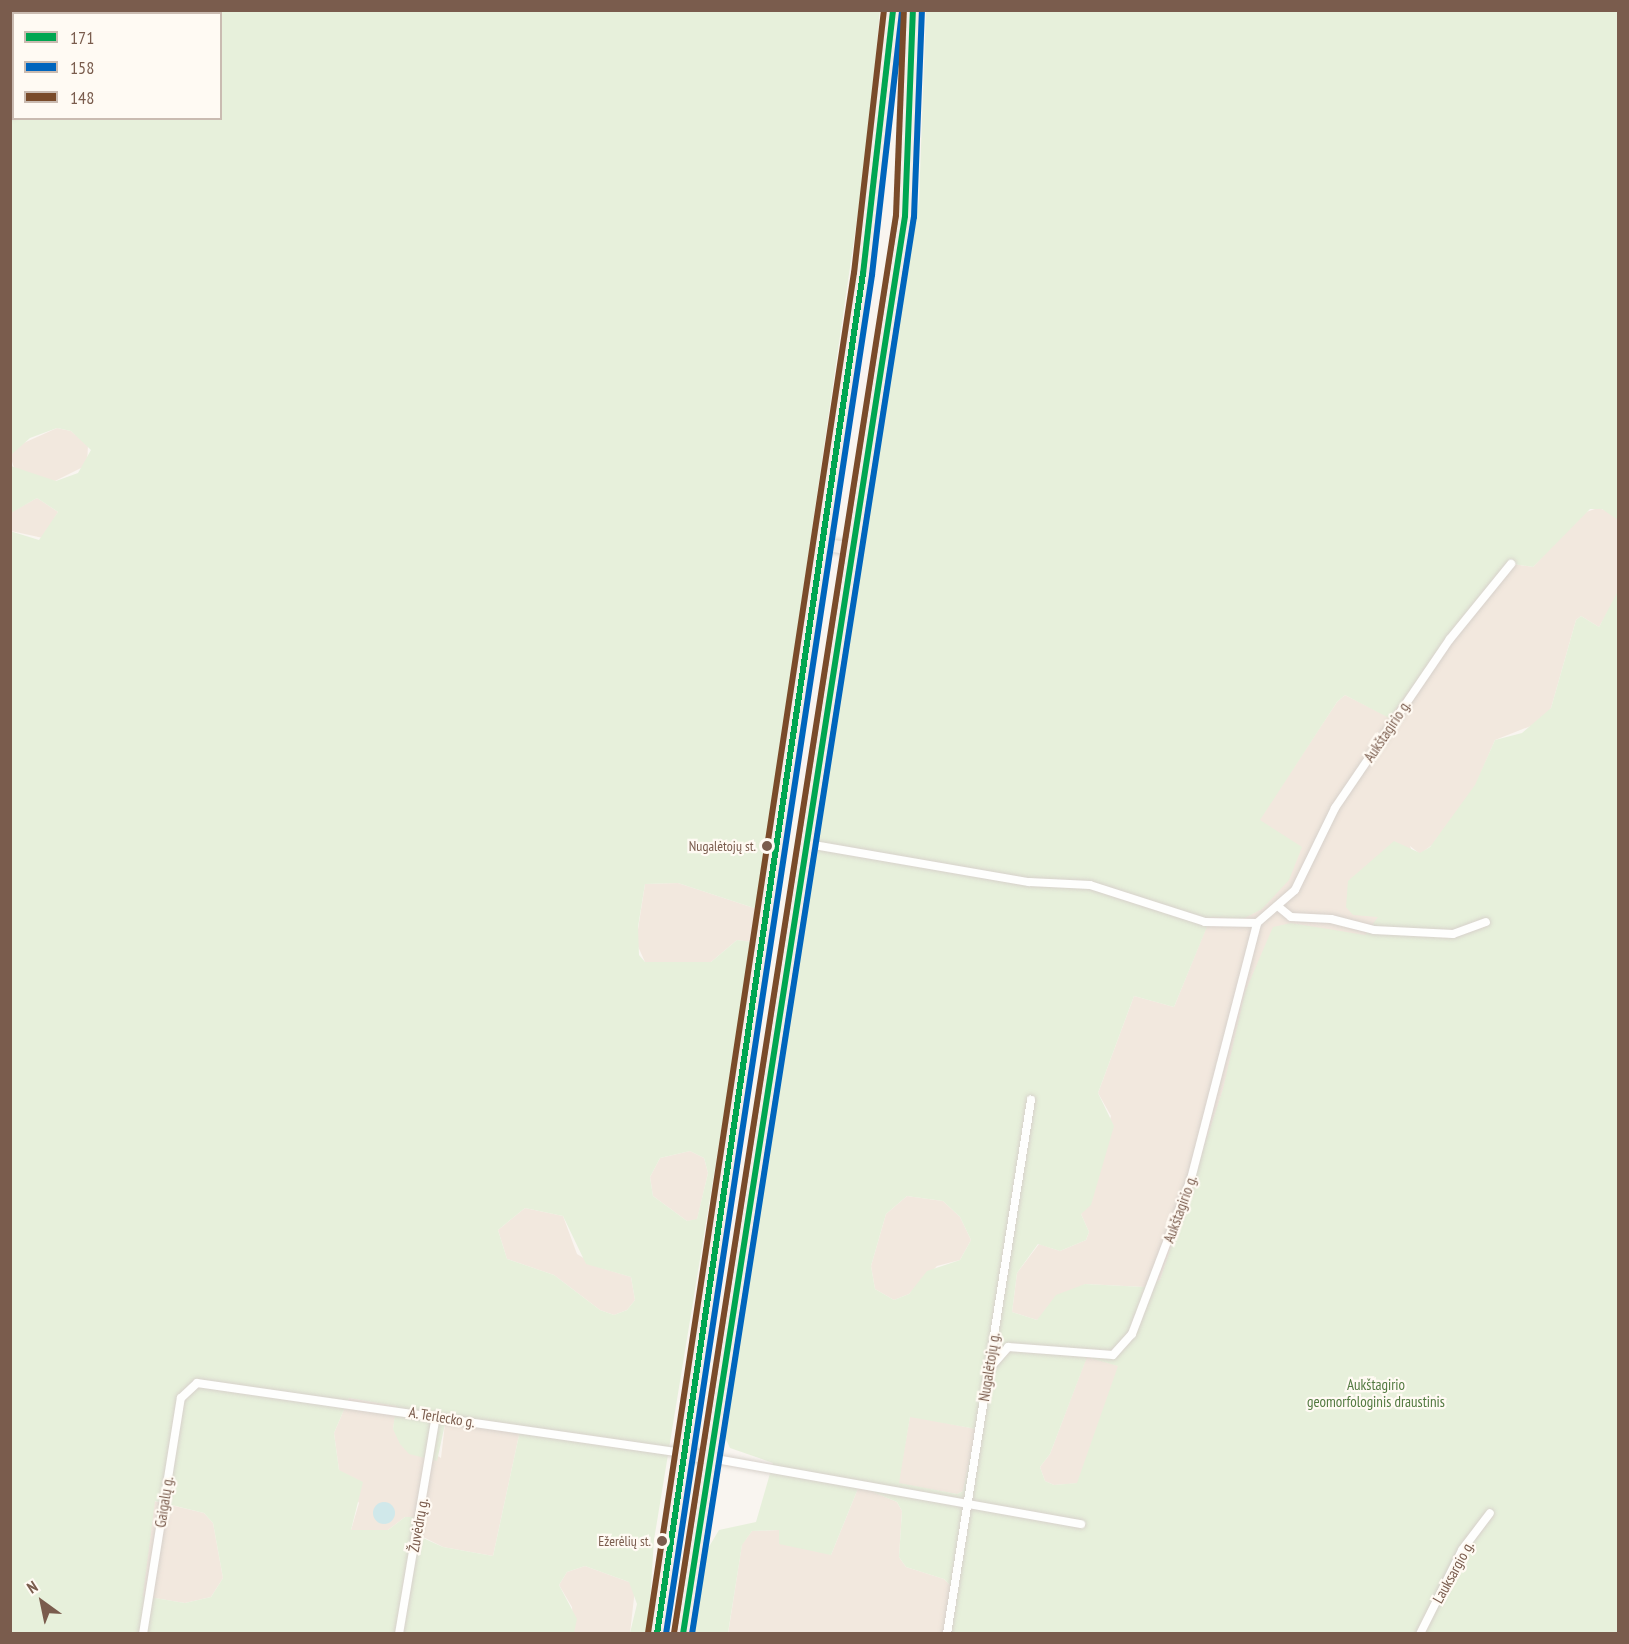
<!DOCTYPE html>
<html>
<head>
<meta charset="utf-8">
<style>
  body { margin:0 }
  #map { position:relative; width:1629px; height:1644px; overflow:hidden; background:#f9f5f0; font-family:"PT Sans Narrow",sans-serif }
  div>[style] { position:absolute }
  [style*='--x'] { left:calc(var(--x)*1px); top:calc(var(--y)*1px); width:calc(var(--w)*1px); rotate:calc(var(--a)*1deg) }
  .residential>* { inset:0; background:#f2e8de }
  .green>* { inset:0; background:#e7f0db }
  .water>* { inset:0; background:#d0e8ea }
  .round { border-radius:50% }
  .roads { filter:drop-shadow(0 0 2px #d7d1cb) drop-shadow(0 0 2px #d7d1cb) }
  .street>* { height:8px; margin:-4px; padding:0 4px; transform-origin:4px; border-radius:4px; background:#fefefd }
  .primary>* { height:12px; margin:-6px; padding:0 6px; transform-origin:6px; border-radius:6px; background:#f3eee8 }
  .bus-1>* { height:6px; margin:-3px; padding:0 3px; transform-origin:3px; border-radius:3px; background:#00a651 }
  .bus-2>* { height:6px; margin:-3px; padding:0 3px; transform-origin:3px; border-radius:3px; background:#0065bd }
  .bus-3>* { height:6px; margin:-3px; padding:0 3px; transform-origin:3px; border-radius:3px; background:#7a4b2a }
  .dots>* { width:16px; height:16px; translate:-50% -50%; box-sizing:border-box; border:3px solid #fffaf3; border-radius:50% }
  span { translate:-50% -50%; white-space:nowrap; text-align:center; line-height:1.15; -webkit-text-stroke:4.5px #fffaf3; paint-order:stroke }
  .bus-label { font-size:14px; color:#7a5c4d }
  .right { translate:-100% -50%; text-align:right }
  .street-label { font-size:15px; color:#7a5c4d }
  .park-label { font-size:15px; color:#537a41 }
  .frame { position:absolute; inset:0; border:12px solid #7a5c4d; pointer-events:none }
  .legend { position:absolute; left:12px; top:12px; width:210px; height:108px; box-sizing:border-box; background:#fffaf3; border:2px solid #cabbb1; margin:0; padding:8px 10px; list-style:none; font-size:18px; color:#7a5c4d }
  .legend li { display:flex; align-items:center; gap:12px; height:30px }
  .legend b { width:30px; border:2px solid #cabbb1 }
  .north { position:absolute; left:12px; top:1572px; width:60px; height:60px; -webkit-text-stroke:4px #fffaf3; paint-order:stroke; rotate:327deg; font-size:16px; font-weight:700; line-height:24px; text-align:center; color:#7a5c4d }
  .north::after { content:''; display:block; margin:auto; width:21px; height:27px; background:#7a5c4d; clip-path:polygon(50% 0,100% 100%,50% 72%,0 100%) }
</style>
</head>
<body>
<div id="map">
  <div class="residential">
    <div style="clip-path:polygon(57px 428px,71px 431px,88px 445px,87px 465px,55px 481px,15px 471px,10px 455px,17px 446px)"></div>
    <div style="clip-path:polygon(37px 498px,58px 512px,43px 538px,11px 531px,10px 513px)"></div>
    <div style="clip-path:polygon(1598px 508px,1618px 514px,1618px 594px,1599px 627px,1581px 616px,1576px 620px,1551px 708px,1541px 722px,1495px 740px,1474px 789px,1440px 839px,1420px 854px,1410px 846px,1436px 923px,1223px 1090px,1160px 1280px,1144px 1287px,1085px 1284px,1037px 1320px,1012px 1312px,1017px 1273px,1039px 1244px,1060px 1251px,1086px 1240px,1089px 1232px,1081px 1214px,1111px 1116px,1098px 1093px,1134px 996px,1174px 1007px,1211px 916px,1243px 919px,1259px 820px,1337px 702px,1345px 695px,1389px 717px,1507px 563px,1533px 567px,1583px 513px)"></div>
    <div style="clip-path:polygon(678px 883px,757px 909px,752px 942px,737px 940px,711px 962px,645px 962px,636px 942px,645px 884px)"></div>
    <div style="clip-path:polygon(690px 1151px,704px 1158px,708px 1173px,697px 1220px,687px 1221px,653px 1196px,650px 1177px,660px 1158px)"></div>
    <div style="clip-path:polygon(907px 1196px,943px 1201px,960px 1217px,971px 1240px,960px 1260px,937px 1266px,909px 1294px,894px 1300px,875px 1289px,871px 1266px,886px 1214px)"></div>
    <div style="clip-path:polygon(525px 1208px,563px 1216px,577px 1254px,598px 1267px,631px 1277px,635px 1300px,627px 1310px,614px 1315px,600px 1310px,554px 1275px,507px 1259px,498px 1230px)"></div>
    <div style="clip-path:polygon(1087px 1356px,1119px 1366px,1082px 1483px,1054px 1485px,1045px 1481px,1040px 1467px,1050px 1454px)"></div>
    <div style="clip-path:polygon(349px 1398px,397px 1406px,393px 1429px,441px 1458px,446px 1415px,521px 1426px,493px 1556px,443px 1547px,423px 1537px,421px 1517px,405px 1517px,388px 1530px,351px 1530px,359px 1503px,339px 1470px,334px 1433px)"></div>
    <div style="clip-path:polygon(910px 1416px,976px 1429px,963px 1491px,957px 1494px,898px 1484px)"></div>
    <div style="clip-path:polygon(859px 1486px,897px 1502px,902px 1511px,899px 1557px,906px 1567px,944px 1579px,954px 1589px,951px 1633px,728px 1634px,742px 1544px,752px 1531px,779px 1530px,831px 1555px)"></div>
    <div style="clip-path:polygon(154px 1501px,204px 1513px,213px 1523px,223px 1578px,211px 1597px,185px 1603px,142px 1596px)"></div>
    <div style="clip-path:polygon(585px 1566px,629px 1582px,635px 1589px,630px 1633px,574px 1633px,572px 1607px,559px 1585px,567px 1572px)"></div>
  </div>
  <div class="green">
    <div style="clip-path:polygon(evenodd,11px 11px,880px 11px,867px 150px,757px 909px,678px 883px,645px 884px,638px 927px,639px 955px,645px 962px,711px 962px,737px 940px,752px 942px,654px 1540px,648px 1633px,630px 1633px,637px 1604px,629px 1582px,585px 1566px,567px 1572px,559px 1585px,577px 1619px,574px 1633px,11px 1633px,10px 531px,39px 540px,58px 512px,37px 498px,11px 513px,11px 466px,56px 481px,78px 473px,91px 450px,71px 431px,57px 428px,30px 438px,11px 455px,11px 11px,14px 14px,220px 14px,220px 118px,14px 118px,14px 14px,11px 11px,690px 1151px,704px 1158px,708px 1173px,697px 1219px,687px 1221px,653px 1196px,650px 1177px,660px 1158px,690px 1151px,11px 11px,525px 1208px,563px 1216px,586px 1264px,631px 1277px,635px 1300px,627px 1310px,614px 1315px,600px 1310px,554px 1275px,507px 1259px,498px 1230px,525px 1208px,11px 11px,349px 1398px,396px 1406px,393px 1429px,400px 1444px,409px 1454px,437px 1461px,447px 1415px,521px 1426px,493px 1556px,443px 1547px,423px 1538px,421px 1517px,405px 1517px,388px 1530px,351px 1530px,363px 1482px,339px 1470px,334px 1433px,349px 1398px,11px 11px,155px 1501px,204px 1513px,213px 1523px,223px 1578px,211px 1597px,185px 1603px,143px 1596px,155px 1501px)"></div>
    <div style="clip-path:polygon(evenodd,926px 11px,1618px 11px,1618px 520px,1602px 509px,1590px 509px,1533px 567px,1507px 563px,1389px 718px,1345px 695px,1337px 702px,1260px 820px,1302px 847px,1289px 880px,1262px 909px,1243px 919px,1211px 917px,1174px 1007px,1134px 996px,1098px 1093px,1114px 1126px,1091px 1205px,1081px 1214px,1089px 1232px,1086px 1240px,1060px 1251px,1038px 1244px,1017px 1273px,1012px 1312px,1037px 1320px,1056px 1295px,1085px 1284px,1144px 1287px,1160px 1280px,1223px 1089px,1245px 992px,1273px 927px,1291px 923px,1365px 935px,1378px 917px,1353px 915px,1346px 907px,1348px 881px,1394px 841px,1420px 853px,1430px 847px,1475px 785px,1495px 740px,1522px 733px,1551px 708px,1576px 620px,1581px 616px,1599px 627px,1618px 591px,1618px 1633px,951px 1633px,954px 1589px,944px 1579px,906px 1567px,899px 1557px,902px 1511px,897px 1502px,859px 1486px,831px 1555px,779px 1544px,779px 1530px,752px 1531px,742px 1545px,728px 1633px,693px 1634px,704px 1555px,719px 1530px,756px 1522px,773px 1463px,730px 1448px,724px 1435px,919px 200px,926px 11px,907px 1196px,943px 1201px,960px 1217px,971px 1240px,960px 1260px,927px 1271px,909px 1294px,894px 1300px,875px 1289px,871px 1266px,886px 1214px,907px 1196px,926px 11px,1087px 1357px,1118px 1366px,1077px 1483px,1054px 1485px,1045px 1481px,1040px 1467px,1050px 1454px,1087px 1357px,926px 11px,910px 1417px,976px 1429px,963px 1491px,957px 1494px,899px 1483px,910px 1417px)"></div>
  </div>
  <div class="water">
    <div class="round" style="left:373px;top:1502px;width:22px;height:22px"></div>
  </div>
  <div class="roads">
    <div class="street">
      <div style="--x:130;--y:14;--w:6;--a:-45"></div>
      <div style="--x:10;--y:114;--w:4;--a:-27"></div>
      <div style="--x:808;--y:844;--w:224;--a:9.8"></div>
      <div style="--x:1029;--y:882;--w:61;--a:2.8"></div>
      <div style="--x:1090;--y:885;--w:121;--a:17.8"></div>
      <div style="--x:1205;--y:922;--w:52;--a:1.1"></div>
      <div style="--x:1257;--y:923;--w:50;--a:-41"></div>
      <div style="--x:1295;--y:890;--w:91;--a:-64"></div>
      <div style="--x:1335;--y:808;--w:204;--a:-55.8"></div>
      <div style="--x:1450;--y:639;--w:97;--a:-50.9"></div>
      <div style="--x:1280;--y:908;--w:14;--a:39"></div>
      <div style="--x:1291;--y:917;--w:40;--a:2.9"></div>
      <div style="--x:1331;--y:919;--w:44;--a:14.3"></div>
      <div style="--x:1374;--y:930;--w:79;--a:2.9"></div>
      <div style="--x:1453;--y:934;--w:35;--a:-20"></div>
      <div style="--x:990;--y:1368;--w:28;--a:-49"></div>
      <div style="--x:1008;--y:1347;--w:105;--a:4.4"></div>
      <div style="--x:1113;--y:1355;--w:28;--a:-48"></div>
      <div style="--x:1132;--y:1334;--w:166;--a:-69.2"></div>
      <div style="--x:1191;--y:1179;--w:264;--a:-75.5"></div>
      <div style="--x:710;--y:1458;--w:377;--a:10.1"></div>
      <div style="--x:143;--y:1634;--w:239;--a:-80.9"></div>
      <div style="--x:181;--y:1398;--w:22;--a:-43"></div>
      <div style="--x:197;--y:1383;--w:489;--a:8.2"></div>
      <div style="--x:399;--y:1634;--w:221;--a:-80.4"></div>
      <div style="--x:947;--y:1634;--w:541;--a:-81.06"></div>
      <div style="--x:1420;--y:1634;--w:94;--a:-63.4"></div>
      <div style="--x:1462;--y:1550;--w:46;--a:-52.9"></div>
    </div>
    <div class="primary">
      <div style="--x:821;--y:544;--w:32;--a:9"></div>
      <div style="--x:681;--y:1453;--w:29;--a:10"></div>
      <div style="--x:657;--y:1634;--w:1376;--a:-81.39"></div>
      <div style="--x:863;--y:274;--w:266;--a:-83.5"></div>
      <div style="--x:683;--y:1634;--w:1435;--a:-81.1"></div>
      <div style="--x:905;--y:216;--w:206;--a:-87.8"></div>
    </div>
  </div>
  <div class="bus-1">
    <div style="--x:657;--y:1634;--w:1376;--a:-81.39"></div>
    <div style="--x:863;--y:274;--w:266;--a:-83.5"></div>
    <div style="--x:683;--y:1634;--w:1435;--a:-81.1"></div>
    <div style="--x:905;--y:216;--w:206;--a:-87.8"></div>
  </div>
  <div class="bus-2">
    <div style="--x:666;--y:1634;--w:1375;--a:-81.38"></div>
    <div style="--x:872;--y:275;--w:266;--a:-83.5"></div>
    <div style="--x:692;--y:1634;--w:1434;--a:-81.1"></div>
    <div style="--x:914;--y:217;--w:207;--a:-87.8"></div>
  </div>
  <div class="bus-3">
    <div style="--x:648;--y:1633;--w:1376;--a:-81.39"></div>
    <div style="--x:854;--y:273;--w:265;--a:-83.5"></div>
    <div style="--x:674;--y:1633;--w:1435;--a:-81.1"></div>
    <div style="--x:896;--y:215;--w:205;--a:-87.8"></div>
  </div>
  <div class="dots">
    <div style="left:767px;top:846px;background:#7a5c4d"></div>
    <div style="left:662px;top:1541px;background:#7a5c4d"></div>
  </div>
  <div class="bus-label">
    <span class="right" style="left:756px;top:846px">Nugalėtojų st.</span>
    <span class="right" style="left:651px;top:1541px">Ežerėlių st.</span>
  </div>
  <div class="street-label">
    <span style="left:1387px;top:731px;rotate:-56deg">Aukštagirio g.</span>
    <span style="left:1180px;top:1209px;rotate:-70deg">Aukštagirio g.</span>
    <span style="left:989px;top:1367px;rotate:-81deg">Nugalėtojų g.</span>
    <span style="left:442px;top:1417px;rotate:9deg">A. Terlecko g.</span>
    <span style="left:164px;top:1502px;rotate:-81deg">Gaigalų g.</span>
    <span style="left:418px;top:1525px;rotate:-80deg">Žuvėdrų g.</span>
    <span style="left:1453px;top:1572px;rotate:-61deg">Lauksargio g.</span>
  </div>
  <div class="park-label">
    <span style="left:1376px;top:1393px">Aukštagirio<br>geomorfologinis draustinis</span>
  </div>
  <div class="frame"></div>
  <ul class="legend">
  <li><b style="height:8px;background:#00a651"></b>171</li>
  <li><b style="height:8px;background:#0065bd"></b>158</li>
  <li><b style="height:8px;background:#7a4b2a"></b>148</li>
  </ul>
  <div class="north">N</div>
</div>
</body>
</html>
